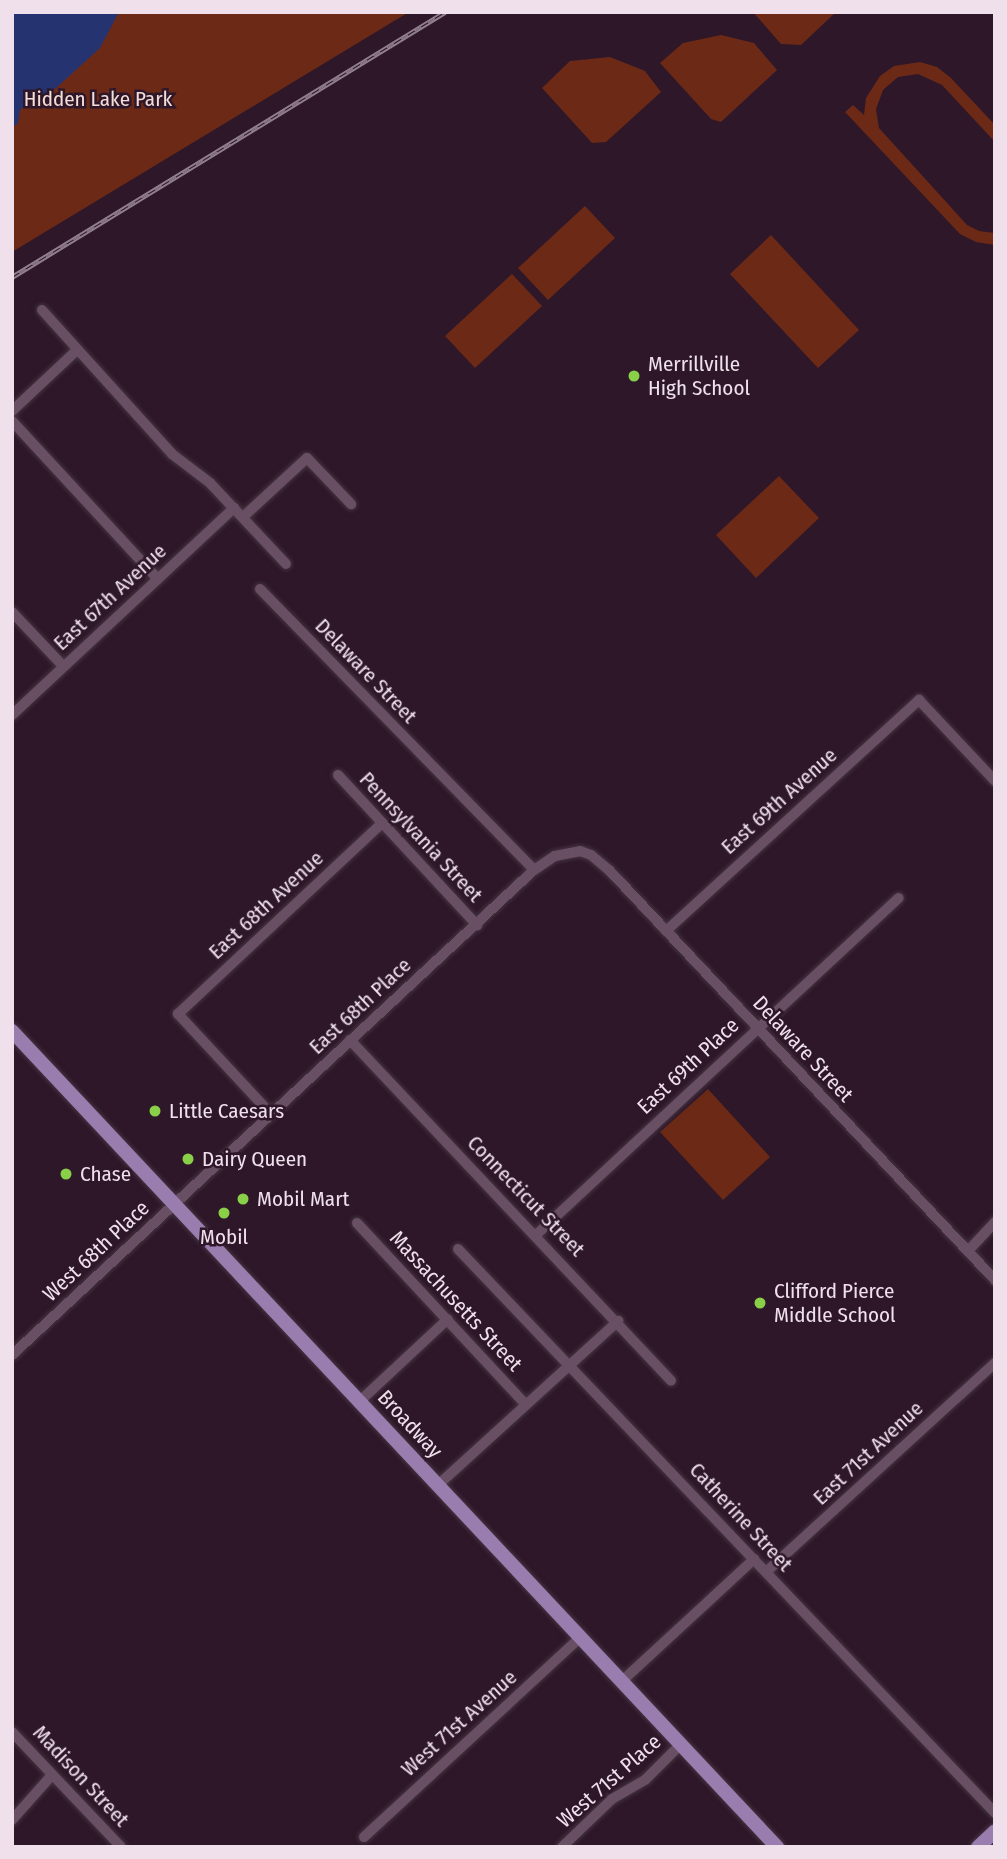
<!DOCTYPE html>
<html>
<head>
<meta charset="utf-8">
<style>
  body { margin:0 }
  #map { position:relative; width:1007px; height:1859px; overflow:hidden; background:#2d1729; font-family:"Fira Sans Condensed",sans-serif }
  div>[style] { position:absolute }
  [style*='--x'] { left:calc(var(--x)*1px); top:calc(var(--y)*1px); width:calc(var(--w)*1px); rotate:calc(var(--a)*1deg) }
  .green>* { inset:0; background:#6c2a16 }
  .water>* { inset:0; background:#263371 }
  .roads { filter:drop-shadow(0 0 2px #453441) drop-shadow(0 0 2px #453441) }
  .minor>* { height:10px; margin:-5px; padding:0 5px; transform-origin:5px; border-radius:5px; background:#694f63 }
  .major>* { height:14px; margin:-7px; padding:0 7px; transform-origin:7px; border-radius:7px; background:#987dae }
  .rail>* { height:5px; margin-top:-2.5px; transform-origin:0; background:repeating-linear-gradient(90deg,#2d1729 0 8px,#927f8e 0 16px); box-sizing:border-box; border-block:2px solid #927f8e }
  .dots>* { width:19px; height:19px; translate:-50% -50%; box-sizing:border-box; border:4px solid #2d1729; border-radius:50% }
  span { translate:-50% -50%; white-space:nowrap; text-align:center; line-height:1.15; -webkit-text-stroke:5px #2d1729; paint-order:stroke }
  .park-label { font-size:21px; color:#f4ddd6 }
  .poi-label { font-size:21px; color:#f0e0ec }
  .left { translate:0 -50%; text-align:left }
  .street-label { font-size:21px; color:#f0e0ec }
  .frame { position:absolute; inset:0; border:14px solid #f0e0ec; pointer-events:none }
</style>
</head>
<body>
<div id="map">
  <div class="green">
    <div style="clip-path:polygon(12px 12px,409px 12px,12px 252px)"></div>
    <div style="clip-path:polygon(753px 12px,836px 12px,801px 45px,781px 44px)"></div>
    <div style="clip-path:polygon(721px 35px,754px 43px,777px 70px,721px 122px,711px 119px,660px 63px,683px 43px)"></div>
    <div style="clip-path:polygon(610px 57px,645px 71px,661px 92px,606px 142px,592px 143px,542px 88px,570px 61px)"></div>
    <div style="clip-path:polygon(920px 62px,937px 67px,951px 78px,995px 125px,995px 142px,942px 85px,918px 74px,898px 77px,883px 90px,876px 109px,879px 128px,967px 225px,979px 231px,995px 233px,995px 245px,976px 242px,960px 234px,845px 112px,853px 105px,864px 115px,866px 98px,880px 76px,894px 66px)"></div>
    <div style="clip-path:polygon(585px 206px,615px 238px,548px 300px,518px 268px)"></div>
    <div style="clip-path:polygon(771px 235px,859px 330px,818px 368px,730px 274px)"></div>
    <div style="clip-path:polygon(512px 274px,542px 306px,475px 368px,445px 336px)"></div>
    <div style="clip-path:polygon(779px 476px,819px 518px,756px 578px,716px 535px)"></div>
    <div style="clip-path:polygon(708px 1089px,770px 1157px,723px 1200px,660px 1132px)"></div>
  </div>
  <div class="water">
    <div style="clip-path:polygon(12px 12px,119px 12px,100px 48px,44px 99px,31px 100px,20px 110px,18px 123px,12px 128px)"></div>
  </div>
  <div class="roads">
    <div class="minor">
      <div style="--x:42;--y:310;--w:194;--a:47.9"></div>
      <div style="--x:172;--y:454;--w:48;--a:37.3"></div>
      <div style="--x:210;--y:483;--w:111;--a:46.8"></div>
      <div style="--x:12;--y:411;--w:89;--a:-43.2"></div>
      <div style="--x:12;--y:421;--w:215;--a:47.3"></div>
      <div style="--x:243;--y:517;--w:87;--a:-42.7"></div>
      <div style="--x:307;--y:458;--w:64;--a:46.3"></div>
      <div style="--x:260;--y:589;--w:392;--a:45.7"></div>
      <div style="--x:12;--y:612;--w:74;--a:46.6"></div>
      <div style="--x:12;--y:715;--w:304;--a:-43"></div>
      <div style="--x:338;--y:775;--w:205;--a:47.2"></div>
      <div style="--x:666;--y:931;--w:343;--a:-42.4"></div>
      <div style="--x:919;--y:700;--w:111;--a:46.8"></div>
      <div style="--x:350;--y:1040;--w:468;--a:46.7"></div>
      <div style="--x:271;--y:1114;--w:137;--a:-132.9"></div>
      <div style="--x:178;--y:1014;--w:278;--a:-43.1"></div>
      <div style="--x:357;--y:1223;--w:248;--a:47.1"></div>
      <div style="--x:536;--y:1235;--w:495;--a:-42.9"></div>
      <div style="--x:458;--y:1249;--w:779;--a:46.4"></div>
      <div style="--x:968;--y:1251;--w:40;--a:-47"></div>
      <div style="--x:12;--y:1355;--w:713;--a:-42.9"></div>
      <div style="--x:534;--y:870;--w:25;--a:-34"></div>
      <div style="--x:555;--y:856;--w:25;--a:-11"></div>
      <div style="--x:580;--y:851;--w:12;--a:20"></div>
      <div style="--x:591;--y:855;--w:25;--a:40"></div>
      <div style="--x:610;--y:871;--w:562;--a:46.73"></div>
      <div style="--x:360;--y:1401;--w:120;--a:-43"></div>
      <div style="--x:438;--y:1485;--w:244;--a:-42.3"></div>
      <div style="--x:766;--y:1572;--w:310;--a:-42.4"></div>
      <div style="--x:622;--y:1681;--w:180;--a:-42.7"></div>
      <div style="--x:12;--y:1732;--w:158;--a:46.5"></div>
      <div style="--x:12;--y:1820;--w:60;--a:-48.4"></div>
      <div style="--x:364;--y:1837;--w:295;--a:-42.7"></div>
      <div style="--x:562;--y:1847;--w:69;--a:-43.8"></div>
      <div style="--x:612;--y:1799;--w:39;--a:-30"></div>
      <div style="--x:646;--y:1779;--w:49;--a:-45"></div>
    </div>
    <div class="major">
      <div style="--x:12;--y:1031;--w:1119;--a:46.85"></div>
      <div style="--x:978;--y:1847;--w:23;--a:-43"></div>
    </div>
  </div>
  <div class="rail">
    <div style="--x:12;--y:277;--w:508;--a:-31.47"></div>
  </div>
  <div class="dots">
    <div style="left:634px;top:376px;background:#89cf48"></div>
    <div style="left:155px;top:1111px;background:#89cf48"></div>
    <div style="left:188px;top:1159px;background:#89cf48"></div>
    <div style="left:66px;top:1174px;background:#89cf48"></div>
    <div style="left:243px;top:1199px;background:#89cf48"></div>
    <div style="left:224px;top:1213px;background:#89cf48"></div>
    <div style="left:760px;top:1303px;background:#89cf48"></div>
  </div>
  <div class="park-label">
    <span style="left:98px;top:99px">Hidden Lake Park</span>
  </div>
  <div class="poi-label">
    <span class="left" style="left:648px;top:376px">Merrillville<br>High School</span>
    <span class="left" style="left:169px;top:1111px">Little Caesars</span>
    <span class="left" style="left:202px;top:1159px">Dairy Queen</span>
    <span class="left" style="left:80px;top:1174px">Chase</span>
    <span class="left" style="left:257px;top:1199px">Mobil Mart</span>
    <span style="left:224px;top:1237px">Mobil</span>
    <span class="left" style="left:774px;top:1303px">Clifford Pierce<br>Middle School</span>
  </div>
  <div class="street-label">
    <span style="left:110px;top:597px;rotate:-43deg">East 67th Avenue</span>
    <span style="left:366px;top:671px;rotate:46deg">Delaware Street</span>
    <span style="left:779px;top:801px;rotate:-42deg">East 69th Avenue</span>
    <span style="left:421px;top:837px;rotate:47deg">Pennsylvania Street</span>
    <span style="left:266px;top:905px;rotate:-43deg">East 68th Avenue</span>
    <span style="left:360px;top:1006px;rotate:-43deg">East 68th Place</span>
    <span style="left:803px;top:1049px;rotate:47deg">Delaware Street</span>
    <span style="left:688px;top:1066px;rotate:-43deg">East 69th Place</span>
    <span style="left:526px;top:1196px;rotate:46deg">Connecticut Street</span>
    <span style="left:96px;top:1251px;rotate:-43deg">West 68th Place</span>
    <span style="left:456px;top:1301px;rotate:47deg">Massachusetts Street</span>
    <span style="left:410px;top:1424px;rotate:47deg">Broadway</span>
    <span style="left:868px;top:1453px;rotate:-43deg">East 71st Avenue</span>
    <span style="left:741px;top:1517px;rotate:47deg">Catherine Street</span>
    <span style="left:459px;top:1723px;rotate:-42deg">West 71st Avenue</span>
    <span style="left:81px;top:1776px;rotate:47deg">Madison Street</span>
    <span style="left:609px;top:1781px;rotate:-41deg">West 71st Place</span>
  </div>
  <div class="frame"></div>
</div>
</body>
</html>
